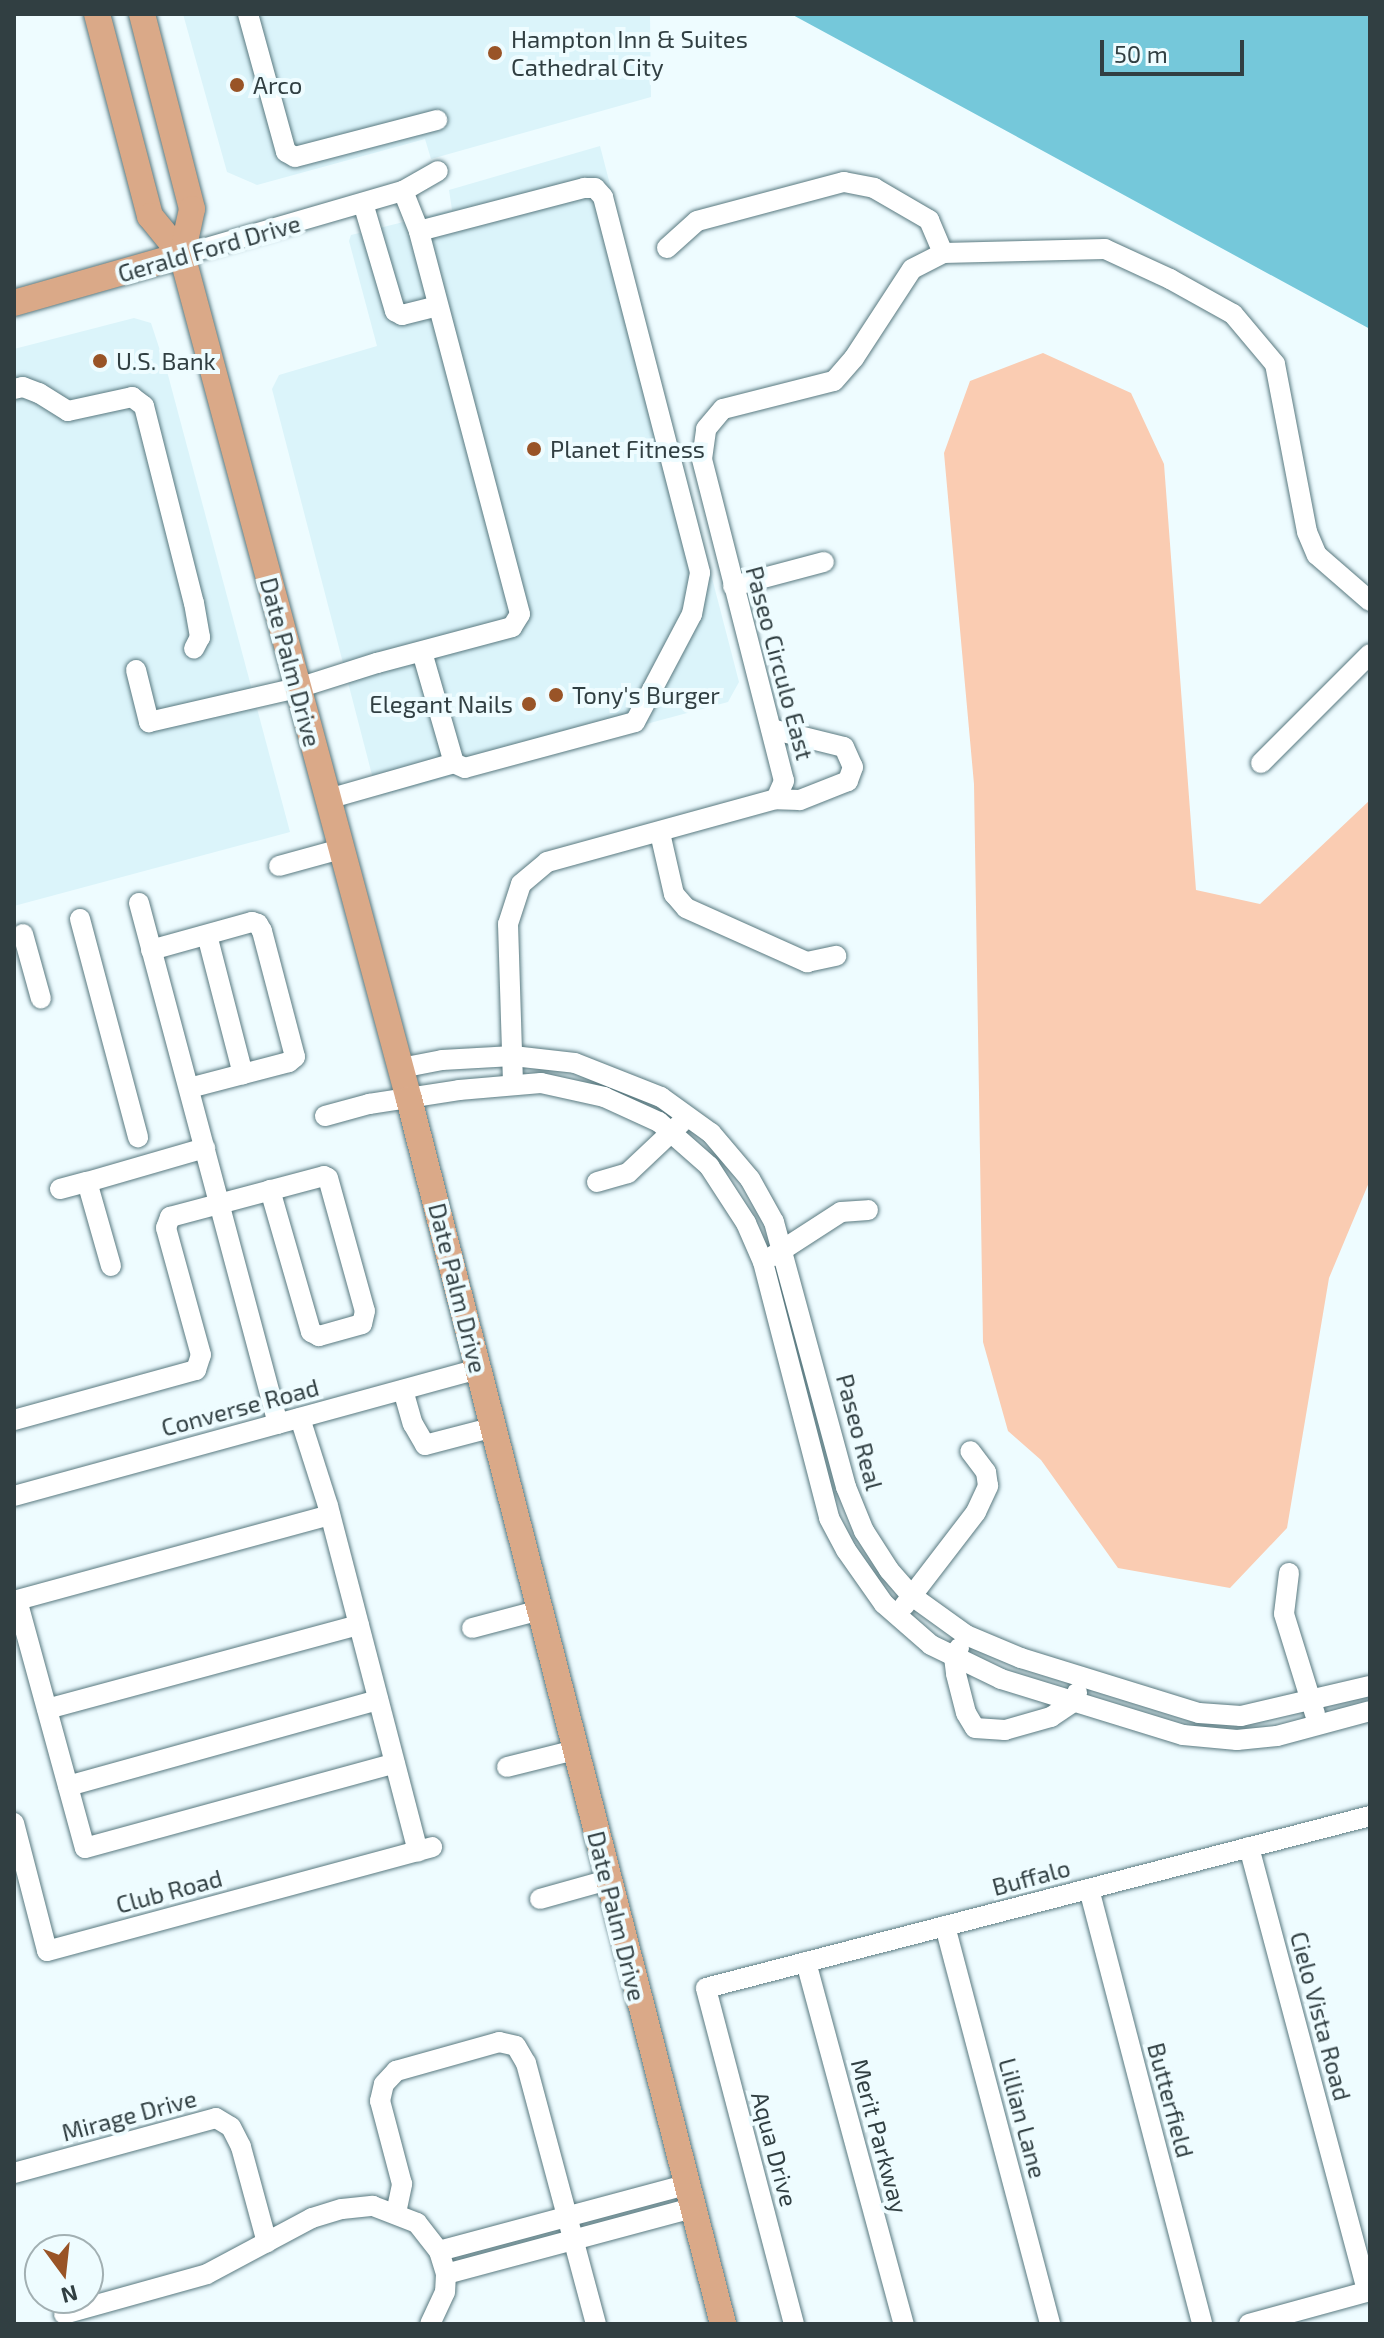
<!DOCTYPE html>
<html>
<head>
<meta charset="utf-8">
<style>
  body { margin:0 }
  #map { position:relative; width:1384px; height:2338px; overflow:hidden; background:#eefcff; font-family:"Exo 2",sans-serif }
  div>[style] { position:absolute }
  [style*='--x'] { left:calc(var(--x)*1px); top:calc(var(--y)*1px); width:calc(var(--w)*1px); rotate:calc(var(--a)*1deg) }
  .built>* { inset:0; background:#dbf4fa }
  .green>* { inset:0; background:#faccb2 }
  .water>* { inset:0; background:#75c8da }
  .roads { filter:drop-shadow(0 0 2px #597980) drop-shadow(0 0 2px #597980) }
  .minor>* { height:20px; margin:-10px; padding:0 10px; transform-origin:10px; border-radius:10px; background:#fff }
  .major>* { height:26px; margin:-13px; padding:0 13px; transform-origin:13px; border-radius:13px; background:#daa988 }
  .dots>* { width:22px; height:22px; translate:-50% -50%; box-sizing:border-box; border:4px solid #eefcff; border-radius:50% }
  span { translate:-50% -50%; white-space:nowrap; text-align:center; line-height:1.15; -webkit-text-stroke:8px #eefcff; paint-order:stroke }
  .poi-label { font-size:24px; color:#313f42 }
  .left { translate:0 -50%; text-align:left }
  .right { translate:-100% -50%; text-align:right }
  .street-label { font-size:24px; color:#313f42 }
  .frame { position:absolute; inset:0; border:16px solid #313f42; pointer-events:none }
  .north { position:absolute; left:24px; top:2234px; width:80px; height:80px; box-sizing:border-box; background:#eefcff; border:2px solid #a2b0b3; border-radius:50%; rotate:165deg; font-size:22px; font-weight:700; line-height:32px; text-align:center; color:#313f42 }
  .north::after { content:''; display:block; margin:auto; width:28px; height:36px; background:#995427; clip-path:polygon(50% 0,100% 100%,50% 72%,0 100%) }
  .scale { position:absolute; left:1100px; top:40px; width:144px; height:36px; box-sizing:border-box; border:4px solid #313f42; border-top:0; padding-left:10px; font-size:24px; line-height:28px; white-space:nowrap; color:#313f42; -webkit-text-stroke:6px #eefcff; paint-order:stroke }
</style>
</head>
<body>
<div id="map">
  <div class="built">
    <div style="clip-path:polygon(183px 14px,650px 14px,651px 97px,431px 159px,425px 139px,257px 185px,227px 172px)"></div>
    <div style="clip-path:polygon(600px 146px,739px 682px,728px 702px,383px 795px,372px 775px,272px 389px,279px 375px,377px 346px,349px 241px,351px 235px,452px 210px,449px 190px)"></div>
    <div style="clip-path:polygon(134px 318px,151px 323px,168px 375px,290px 832px,14px 906px,14px 349px)"></div>
  </div>
  <div class="green">
    <div style="clip-path:polygon(1043px 353px,1131px 393px,1164px 464px,1196px 890px,1260px 904px,1370px 800px,1370px 1180px,1329px 1278px,1287px 1528px,1230px 1588px,1118px 1568px,1041px 1460px,1008px 1431px,983px 1342px,974px 784px,944px 453px,970px 381px)"></div>
  </div>
  <div class="water">
    <div style="clip-path:polygon(791px 14px,1370px 14px,1370px 329px,887px 66px)"></div>
  </div>
  <div class="roads">
    <div class="minor">
      <div style="--x:248;--y:14;--w:143;--a:74.6"></div>
      <div style="--x:286;--y:152;--w:10;--a:29"></div>
      <div style="--x:295;--y:157;--w:147;--a:-14.6"></div>
      <div style="--x:363;--y:203;--w:113;--a:73.5"></div>
      <div style="--x:395;--y:311;--w:8;--a:30"></div>
      <div style="--x:402;--y:315;--w:37;--a:-14"></div>
      <div style="--x:419;--y:231;--w:171;--a:-14.6"></div>
      <div style="--x:584;--y:188;--w:11;--a:0"></div>
      <div style="--x:595;--y:188;--w:12;--a:48"></div>
      <div style="--x:603;--y:197;--w:388;--a:75.5"></div>
      <div style="--x:700;--y:573;--w:42;--a:101"></div>
      <div style="--x:692;--y:614;--w:122;--a:117.8"></div>
      <div style="--x:635;--y:722;--w:176;--a:164.9"></div>
      <div style="--x:465;--y:768;--w:12;--a:-156"></div>
      <div style="--x:667;--y:248;--w:40;--a:-42"></div>
      <div style="--x:697;--y:221;--w:152;--a:-14.9"></div>
      <div style="--x:844;--y:182;--w:31;--a:11"></div>
      <div style="--x:874;--y:188;--w:64;--a:30.2"></div>
      <div style="--x:929;--y:220;--w:36;--a:67"></div>
      <div style="--x:182;--y:255;--w:230;--a:-16.2"></div>
      <div style="--x:403;--y:191;--w:40;--a:-29.7"></div>
      <div style="--x:14;--y:389;--w:9;--a:-13"></div>
      <div style="--x:23;--y:387;--w:17;--a:21"></div>
      <div style="--x:39;--y:393;--w:34;--a:32"></div>
      <div style="--x:68;--y:411;--w:66;--a:-12.3"></div>
      <div style="--x:132;--y:397;--w:15;--a:37"></div>
      <div style="--x:144;--y:406;--w:203;--a:75.8"></div>
      <div style="--x:194;--y:603;--w:35;--a:80"></div>
      <div style="--x:200;--y:637;--w:13;--a:117"></div>
      <div style="--x:733;--y:586;--w:94;--a:-14.8"></div>
      <div style="--x:136;--y:670;--w:54;--a:76"></div>
      <div style="--x:149;--y:722;--w:153;--a:-12.9"></div>
      <div style="--x:298;--y:688;--w:83;--a:-17.6"></div>
      <div style="--x:377;--y:663;--w:140;--a:-14.9"></div>
      <div style="--x:512;--y:627;--w:15;--a:-58"></div>
      <div style="--x:520;--y:614;--w:396;--a:-104.8"></div>
      <div style="--x:419;--y:231;--w:43;--a:-111.8"></div>
      <div style="--x:771;--y:729;--w:75;--a:13.9"></div>
      <div style="--x:844;--y:747;--w:22;--a:66"></div>
      <div style="--x:853;--y:767;--w:15;--a:110"></div>
      <div style="--x:848;--y:781;--w:52;--a:158.4"></div>
      <div style="--x:800;--y:800;--w:24;--a:-178"></div>
      <div style="--x:1261;--y:763;--w:154;--a:-45"></div>
      <div style="--x:328;--y:799;--w:131;--a:-15.9"></div>
      <div style="--x:454;--y:763;--w:116;--a:-106.1"></div>
      <div style="--x:660;--y:833;--w:63;--a:77.1"></div>
      <div style="--x:674;--y:894;--w:18;--a:49"></div>
      <div style="--x:686;--y:908;--w:133;--a:24.1"></div>
      <div style="--x:807;--y:962;--w:30;--a:-12"></div>
      <div style="--x:279;--y:866;--w:64;--a:-15.3"></div>
      <div style="--x:139;--y:903;--w:539;--a:75.06"></div>
      <div style="--x:80;--y:919;--w:226;--a:75.1"></div>
      <div style="--x:23;--y:934;--w:67;--a:74.5"></div>
      <div style="--x:207;--y:935;--w:144;--a:75.5"></div>
      <div style="--x:151;--y:950;--w:105;--a:-15.5"></div>
      <div style="--x:252;--y:922;--w:6;--a:18"></div>
      <div style="--x:258;--y:924;--w:8;--a:60"></div>
      <div style="--x:262;--y:931;--w:130;--a:75.3"></div>
      <div style="--x:295;--y:1057;--w:8;--a:140"></div>
      <div style="--x:289;--y:1062;--w:103;--a:165.4"></div>
      <div style="--x:401;--y:1068;--w:42;--a:-11"></div>
      <div style="--x:442;--y:1060;--w:71;--a:-3.2"></div>
      <div style="--x:513;--y:1056;--w:62;--a:6.4"></div>
      <div style="--x:575;--y:1063;--w:92;--a:21.6"></div>
      <div style="--x:661;--y:1097;--w:62;--a:35.8"></div>
      <div style="--x:711;--y:1133;--w:60;--a:49.7"></div>
      <div style="--x:750;--y:1179;--w:49;--a:60.8"></div>
      <div style="--x:774;--y:1222;--w:275;--a:74.8"></div>
      <div style="--x:846;--y:1487;--w:48;--a:67.8"></div>
      <div style="--x:864;--y:1531;--w:46;--a:57.3"></div>
      <div style="--x:889;--y:1570;--w:35;--a:49"></div>
      <div style="--x:912;--y:1596;--w:67;--a:35.8"></div>
      <div style="--x:966;--y:1635;--w:60;--a:22.7"></div>
      <div style="--x:1021;--y:1658;--w:186;--a:17.2"></div>
      <div style="--x:1199;--y:1713;--w:42;--a:4.1"></div>
      <div style="--x:1241;--y:1716;--w:132;--a:-13.1"></div>
      <div style="--x:513;--y:1083;--w:159;--a:-91.8"></div>
      <div style="--x:508;--y:924;--w:42;--a:-72"></div>
      <div style="--x:521;--y:884;--w:34;--a:-40"></div>
      <div style="--x:547;--y:862;--w:238;--a:-15.4"></div>
      <div style="--x:776;--y:799;--w:20;--a:-66"></div>
      <div style="--x:784;--y:781;--w:332;--a:-104.3"></div>
      <div style="--x:702;--y:459;--w:30;--a:-82"></div>
      <div style="--x:706;--y:429;--w:26;--a:-50"></div>
      <div style="--x:723;--y:409;--w:114;--a:-14.2"></div>
      <div style="--x:834;--y:381;--w:30;--a:-49"></div>
      <div style="--x:854;--y:358;--w:106;--a:-56.9"></div>
      <div style="--x:912;--y:269;--w:35;--a:-27"></div>
      <div style="--x:943;--y:253;--w:162;--a:-1.4"></div>
      <div style="--x:1105;--y:249;--w:72;--a:24.8"></div>
      <div style="--x:1170;--y:279;--w:72;--a:29.1"></div>
      <div style="--x:1233;--y:314;--w:65;--a:50"></div>
      <div style="--x:1275;--y:364;--w:171;--a:79.2"></div>
      <div style="--x:1307;--y:532;--w:25;--a:67"></div>
      <div style="--x:1317;--y:555;--w:70;--a:41"></div>
      <div style="--x:325;--y:1116;--w:46;--a:-15.3"></div>
      <div style="--x:369;--y:1104;--w:91;--a:-8.8"></div>
      <div style="--x:459;--y:1090;--w:82;--a:-4.9"></div>
      <div style="--x:541;--y:1083;--w:65;--a:12.5"></div>
      <div style="--x:604;--y:1097;--w:60;--a:24.4"></div>
      <div style="--x:659;--y:1122;--w:67;--a:41.3"></div>
      <div style="--x:709;--y:1166;--w:68;--a:57"></div>
      <div style="--x:746;--y:1223;--w:43;--a:66.4"></div>
      <div style="--x:763;--y:1262;--w:264;--a:75.5"></div>
      <div style="--x:829;--y:1518;--w:36;--a:62"></div>
      <div style="--x:846;--y:1550;--w:66;--a:54.9"></div>
      <div style="--x:884;--y:1604;--w:62;--a:41.1"></div>
      <div style="--x:931;--y:1645;--w:78;--a:25.9"></div>
      <div style="--x:1001;--y:1679;--w:190;--a:17.1"></div>
      <div style="--x:1183;--y:1735;--w:54;--a:5.3"></div>
      <div style="--x:1237;--y:1740;--w:40;--a:-5.7"></div>
      <div style="--x:1277;--y:1736;--w:96;--a:-15"></div>
      <div style="--x:597;--y:1182;--w:32;--a:-16"></div>
      <div style="--x:628;--y:1173;--w:73;--a:-43.3"></div>
      <div style="--x:60;--y:1189;--w:28;--a:-15"></div>
      <div style="--x:773;--y:1256;--w:81;--a:-32.9"></div>
      <div style="--x:841;--y:1212;--w:27;--a:-4"></div>
      <div style="--x:111;--y:1266;--w:87;--a:-105.9"></div>
      <div style="--x:87;--y:1182;--w:123;--a:-16.1"></div>
      <div style="--x:403;--y:1390;--w:35;--a:74"></div>
      <div style="--x:413;--y:1424;--w:24;--a:60"></div>
      <div style="--x:425;--y:1445;--w:71;--a:-14.6"></div>
      <div style="--x:300;--y:1418;--w:92;--a:72.3"></div>
      <div style="--x:328;--y:1506;--w:357;--a:75.4"></div>
      <div style="--x:14;--y:1420;--w:189;--a:-15.4"></div>
      <div style="--x:196;--y:1370;--w:16;--a:-72"></div>
      <div style="--x:201;--y:1355;--w:132;--a:-105.4"></div>
      <div style="--x:166;--y:1228;--w:12;--a:-70"></div>
      <div style="--x:170;--y:1217;--w:159;--a:-14.9"></div>
      <div style="--x:324;--y:1176;--w:4;--a:27"></div>
      <div style="--x:328;--y:1178;--w:138;--a:74.5"></div>
      <div style="--x:365;--y:1311;--w:13;--a:103"></div>
      <div style="--x:362;--y:1324;--w:45;--a:164.4"></div>
      <div style="--x:319;--y:1336;--w:9;--a:-153"></div>
      <div style="--x:311;--y:1332;--w:148;--a:-106.1"></div>
      <div style="--x:14;--y:1496;--w:482;--a:-15.3"></div>
      <div style="--x:330;--y:1515;--w:324;--a:164.8"></div>
      <div style="--x:17;--y:1600;--w:257;--a:74.7"></div>
      <div style="--x:85;--y:1848;--w:321;--a:-15.3"></div>
      <div style="--x:1289;--y:1573;--w:41;--a:97"></div>
      <div style="--x:1284;--y:1614;--w:105;--a:72.8"></div>
      <div style="--x:904;--y:1606;--w:118;--a:-52.5"></div>
      <div style="--x:976;--y:1512;--w:29;--a:-65"></div>
      <div style="--x:988;--y:1486;--w:14;--a:-98"></div>
      <div style="--x:986;--y:1472;--w:26;--a:-127"></div>
      <div style="--x:472;--y:1628;--w:70;--a:-14.8"></div>
      <div style="--x:959;--y:1648;--w:10;--a:119"></div>
      <div style="--x:954;--y:1657;--w:17;--a:83"></div>
      <div style="--x:956;--y:1674;--w:40;--a:75.6"></div>
      <div style="--x:966;--y:1713;--w:17;--a:59"></div>
      <div style="--x:975;--y:1728;--w:30;--a:4"></div>
      <div style="--x:1005;--y:1730;--w:48;--a:-15.8"></div>
      <div style="--x:1051;--y:1717;--w:27;--a:-34"></div>
      <div style="--x:1073;--y:1702;--w:10;--a:-66"></div>
      <div style="--x:47;--y:1709;--w:323;--a:-15.1"></div>
      <div style="--x:507;--y:1767;--w:70;--a:-14"></div>
      <div style="--x:68;--y:1786;--w:322;--a:-15.5"></div>
      <div style="--x:14;--y:1823;--w:132;--a:75.5"></div>
      <div style="--x:47;--y:1951;--w:399;--a:-15.1"></div>
      <div style="--x:1249;--y:1847;--w:460;--a:75.1"></div>
      <div style="--x:1089;--y:1889;--w:449;--a:75.4"></div>
      <div style="--x:540;--y:1899;--w:71;--a:-15.6"></div>
      <div style="--x:945;--y:1926;--w:412;--a:75.2"></div>
      <div style="--x:806;--y:1962;--w:375;--a:74.9"></div>
      <div style="--x:14;--y:2173;--w:209;--a:-15.2"></div>
      <div style="--x:216;--y:2118;--w:17;--a:31"></div>
      <div style="--x:231;--y:2127;--w:22;--a:63"></div>
      <div style="--x:241;--y:2147;--w:99;--a:74.8"></div>
      <div style="--x:396;--y:2213;--w:30;--a:-78"></div>
      <div style="--x:402;--y:2184;--w:86;--a:-104.8"></div>
      <div style="--x:380;--y:2101;--w:17;--a:-77"></div>
      <div style="--x:384;--y:2084;--w:18;--a:-47"></div>
      <div style="--x:396;--y:2071;--w:107;--a:-15.7"></div>
      <div style="--x:499;--y:2042;--w:17;--a:13"></div>
      <div style="--x:516;--y:2046;--w:20;--a:60"></div>
      <div style="--x:526;--y:2063;--w:270;--a:75"></div>
      <div style="--x:439;--y:2251;--w:256;--a:-15"></div>
      <div style="--x:446;--y:2274;--w:255;--a:-15"></div>
      <div style="--x:64;--y:2314;--w:148;--a:-15.6"></div>
      <div style="--x:207;--y:2274;--w:119;--a:-28.1"></div>
      <div style="--x:312;--y:2218;--w:31;--a:-17"></div>
      <div style="--x:342;--y:2209;--w:31;--a:-6"></div>
      <div style="--x:373;--y:2206;--w:47;--a:21.1"></div>
      <div style="--x:417;--y:2223;--w:36;--a:52"></div>
      <div style="--x:439;--y:2251;--w:24;--a:73"></div>
      <div style="--x:446;--y:2274;--w:18;--a:93"></div>
      <div style="--x:445;--y:2292;--w:35;--a:115"></div>
      <div style="--x:794;--y:2324;--w:347;--a:-104.7"></div>
      <div style="--x:706;--y:1988;--w:686;--a:-14.52"></div>
      <div style="--x:1249;--y:2324;--w:125;--a:-15.3"></div>
    </div>
    <div class="major">
      <div style="--x:97;--y:14;--w:209;--a:75.3"></div>
      <div style="--x:150;--y:216;--w:50;--a:50.6"></div>
      <div style="--x:182;--y:255;--w:874;--a:74.95"></div>
      <div style="--x:409;--y:1099;--w:1265;--a:75.62"></div>
      <div style="--x:142;--y:14;--w:201;--a:75.6"></div>
      <div style="--x:192;--y:209;--w:47;--a:102.3"></div>
      <div style="--x:14;--y:303;--w:175;--a:-15.9"></div>
    </div>
  </div>
  <div class="dots">
    <div style="left:495px;top:53px;background:#995427"></div>
    <div style="left:237px;top:85px;background:#995427"></div>
    <div style="left:100px;top:361px;background:#995427"></div>
    <div style="left:534px;top:449px;background:#995427"></div>
    <div style="left:556px;top:695px;background:#995427"></div>
    <div style="left:529px;top:704px;background:#995427"></div>
  </div>
  <div class="poi-label">
    <span class="left" style="left:511px;top:53px">Hampton Inn &amp; Suites<br>Cathedral City</span>
    <span class="left" style="left:253px;top:85px">Arco</span>
    <span class="left" style="left:116px;top:361px">U.S. Bank</span>
    <span class="left" style="left:550px;top:449px">Planet Fitness</span>
    <span class="left" style="left:572px;top:695px">Tony's Burger</span>
    <span class="right" style="left:513px;top:704px">Elegant Nails</span>
  </div>
  <div class="street-label">
    <span style="left:209px;top:248px;rotate:-16deg">Gerald Ford Drive</span>
    <span style="left:291px;top:662px;rotate:75deg">Date Palm Drive</span>
    <span style="left:780px;top:663px;rotate:75deg">Paseo Circulo East</span>
    <span style="left:458px;top:1288px;rotate:76deg">Date Palm Drive</span>
    <span style="left:240px;top:1407px;rotate:-15deg">Converse Road</span>
    <span style="left:860px;top:1432px;rotate:75deg">Paseo Real</span>
    <span style="left:1031px;top:1877px;rotate:-15deg">Buffalo</span>
    <span style="left:169px;top:1891px;rotate:-15deg">Club Road</span>
    <span style="left:617px;top:1916px;rotate:76deg">Date Palm Drive</span>
    <span style="left:1321px;top:2016px;rotate:75deg">Cielo Vista Road</span>
    <span style="left:1171px;top:2100px;rotate:75deg">Butterfield</span>
    <span style="left:129px;top:2115px;rotate:-15deg">Mirage Drive</span>
    <span style="left:1023px;top:2118px;rotate:75deg">Lillian Lane</span>
    <span style="left:880px;top:2136px;rotate:75deg">Merit Parkway</span>
    <span style="left:775px;top:2149px;rotate:75deg">Aqua Drive</span>
  </div>
  <div class="frame"></div>
  <div class="north">N</div>
  <div class="scale">50 m</div>
</div>
</body>
</html>
